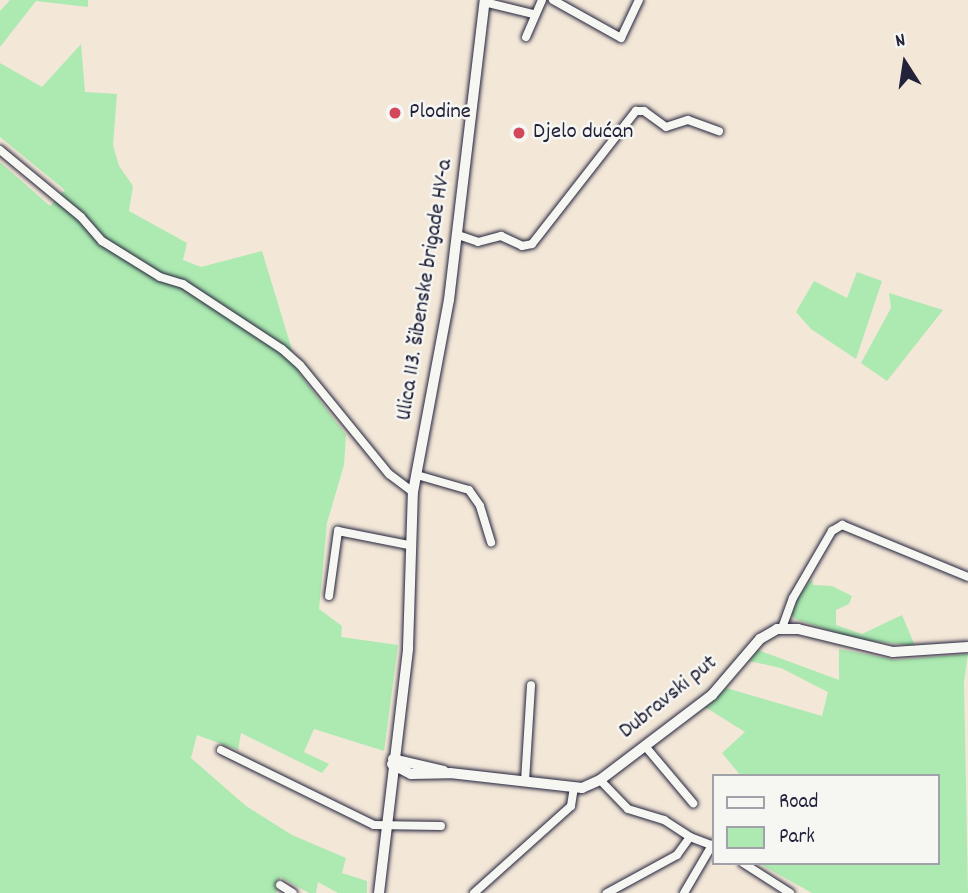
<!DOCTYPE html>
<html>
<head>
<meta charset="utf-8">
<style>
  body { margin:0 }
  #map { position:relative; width:968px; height:893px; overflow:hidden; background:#f3e7d8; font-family:Dekko,sans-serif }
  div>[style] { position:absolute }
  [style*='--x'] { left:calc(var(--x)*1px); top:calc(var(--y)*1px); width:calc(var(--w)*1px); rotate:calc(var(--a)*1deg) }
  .green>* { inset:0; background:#aceab1 }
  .roads { filter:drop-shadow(0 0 2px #22223b) drop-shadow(0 0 2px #22223b) }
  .minor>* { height:8px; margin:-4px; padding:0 4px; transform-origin:4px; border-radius:4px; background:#f6f6f2 }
  .secondary>* { height:10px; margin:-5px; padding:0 5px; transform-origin:5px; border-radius:5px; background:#f6f6f2 }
  .dots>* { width:19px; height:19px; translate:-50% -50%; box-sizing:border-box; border:4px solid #f6f6f2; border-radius:50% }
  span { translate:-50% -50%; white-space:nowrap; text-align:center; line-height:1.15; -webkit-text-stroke:5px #f6f6f2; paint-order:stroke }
  .poi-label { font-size:23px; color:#22223b }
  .left { translate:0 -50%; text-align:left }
  .street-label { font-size:23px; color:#22223b }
  .legend { position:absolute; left:712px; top:774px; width:228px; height:91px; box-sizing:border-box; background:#f6f6f2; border:2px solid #a1a1a9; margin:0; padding:9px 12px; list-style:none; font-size:21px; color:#22223b }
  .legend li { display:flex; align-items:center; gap:14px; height:35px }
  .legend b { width:35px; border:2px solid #a1a1a9 }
  .north { position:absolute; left:870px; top:28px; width:70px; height:70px; -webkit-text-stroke:5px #f6f6f2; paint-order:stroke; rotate:348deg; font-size:19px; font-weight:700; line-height:28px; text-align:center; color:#22223b }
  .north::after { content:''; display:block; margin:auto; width:24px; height:32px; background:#22223b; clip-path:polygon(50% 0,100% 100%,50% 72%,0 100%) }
</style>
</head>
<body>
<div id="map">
  <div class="green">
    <div style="clip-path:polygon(10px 0,88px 0,88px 7px,36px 1px,0 47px,0 11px)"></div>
    <div style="clip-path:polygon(81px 44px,85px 92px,117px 94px,113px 145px,119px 166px,133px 186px,129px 211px,187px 243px,183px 260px,201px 267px,262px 251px,299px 373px,346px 435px,344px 465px,327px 523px,319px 609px,342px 626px,341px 637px,398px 645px,384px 751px,314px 729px,304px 752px,329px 764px,322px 773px,241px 733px,238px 750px,197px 735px,191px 758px,246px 806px,292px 835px,346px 858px,342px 873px,367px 881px,367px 893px,338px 893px,318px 882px,316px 893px,309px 893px,280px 877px,276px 893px,0 893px,0 162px,50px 206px,65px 190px,0 137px,0 63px,42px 87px)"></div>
    <div style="clip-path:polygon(857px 272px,882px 281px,856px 359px,811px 329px,796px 312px,814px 281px,847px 298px)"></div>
    <div style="clip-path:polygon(889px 293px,943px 310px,887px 381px,861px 363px,891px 308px)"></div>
    <div style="clip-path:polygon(812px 579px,813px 585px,832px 586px,852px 596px,849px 604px,836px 610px,836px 625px,862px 634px,902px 615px,915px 646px,856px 639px,795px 619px,791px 614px,797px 598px)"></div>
    <div style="clip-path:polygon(839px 649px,896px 660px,968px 654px,964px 682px,968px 893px,812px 893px,758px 863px,938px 863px,938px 776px,741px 776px,722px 753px,745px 732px,705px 707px,726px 688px,822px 716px,828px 692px,781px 668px,749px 661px,758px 650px,839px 680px)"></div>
  </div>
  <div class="roads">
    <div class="minor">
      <div style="--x:553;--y:0;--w:78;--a:29.2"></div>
      <div style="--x:621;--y:38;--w:42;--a:-64.7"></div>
      <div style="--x:484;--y:2;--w:50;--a:13.8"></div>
      <div style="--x:526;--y:37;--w:40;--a:-66.6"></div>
      <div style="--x:0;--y:150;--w:105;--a:39.6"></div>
      <div style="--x:81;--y:217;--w:32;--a:49"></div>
      <div style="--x:102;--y:241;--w:68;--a:31.8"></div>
      <div style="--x:160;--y:277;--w:24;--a:17"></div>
      <div style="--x:183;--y:284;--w:118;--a:33.3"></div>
      <div style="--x:282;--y:349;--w:24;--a:42"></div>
      <div style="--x:300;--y:365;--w:141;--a:50.8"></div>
      <div style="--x:389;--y:474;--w:30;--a:37"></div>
      <div style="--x:458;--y:235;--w:21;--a:19"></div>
      <div style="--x:478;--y:242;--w:24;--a:-15"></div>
      <div style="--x:501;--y:236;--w:23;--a:25"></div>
      <div style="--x:522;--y:246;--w:10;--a:-11"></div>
      <div style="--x:532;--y:244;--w:169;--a:-52"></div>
      <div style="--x:636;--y:111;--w:8;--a:0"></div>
      <div style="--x:644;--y:111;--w:27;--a:36"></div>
      <div style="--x:666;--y:127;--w:23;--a:-18"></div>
      <div style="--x:688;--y:120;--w:33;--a:20"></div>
      <div style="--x:417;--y:475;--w:54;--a:16.1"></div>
      <div style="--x:469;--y:490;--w:19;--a:55"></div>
      <div style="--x:480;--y:506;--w:38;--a:73"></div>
      <div style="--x:329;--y:596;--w:66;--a:-82.1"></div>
      <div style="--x:338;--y:531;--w:72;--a:11.2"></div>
      <div style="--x:782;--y:628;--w:32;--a:-70"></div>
      <div style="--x:793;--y:598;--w:78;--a:-59.8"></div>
      <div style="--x:832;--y:531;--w:12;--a:-31"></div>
      <div style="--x:842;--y:525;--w:136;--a:22.4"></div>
      <div style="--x:645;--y:746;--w:75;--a:49.9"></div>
      <div style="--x:221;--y:750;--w:170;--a:26.1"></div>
      <div style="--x:374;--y:825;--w:67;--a:0.9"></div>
      <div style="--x:600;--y:780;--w:40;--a:46"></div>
      <div style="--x:628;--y:809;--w:38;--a:17"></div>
      <div style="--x:664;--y:820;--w:31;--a:33"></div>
      <div style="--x:690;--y:837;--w:22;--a:126"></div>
      <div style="--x:677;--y:855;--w:80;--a:151.5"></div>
      <div style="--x:525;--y:781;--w:96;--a:-86.4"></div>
      <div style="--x:690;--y:837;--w:26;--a:21"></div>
      <div style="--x:743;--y:863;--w:56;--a:32.6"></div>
      <div style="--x:280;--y:885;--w:15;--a:32"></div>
      <div style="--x:474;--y:893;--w:130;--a:-41.9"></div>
      <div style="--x:571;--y:806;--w:18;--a:-81"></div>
      <div style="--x:684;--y:893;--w:56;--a:-59.7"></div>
    </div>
    <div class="secondary">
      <div style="--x:393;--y:759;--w:52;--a:13.2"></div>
      <div style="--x:392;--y:764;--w:21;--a:28"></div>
      <div style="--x:411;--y:774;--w:39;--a:-1"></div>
      <div style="--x:450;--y:773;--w:133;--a:6.5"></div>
      <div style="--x:582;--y:788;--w:20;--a:-24"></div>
      <div style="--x:600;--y:780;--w:141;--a:-37.2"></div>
      <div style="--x:712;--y:695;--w:74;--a:-49.4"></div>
      <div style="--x:760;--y:639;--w:20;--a:-30"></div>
      <div style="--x:777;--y:629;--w:21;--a:0"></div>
      <div style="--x:798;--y:629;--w:98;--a:13.6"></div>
      <div style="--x:893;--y:652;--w:75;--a:-3.8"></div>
      <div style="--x:379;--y:893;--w:247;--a:-83.2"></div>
      <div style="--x:408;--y:648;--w:156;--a:-88.2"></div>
      <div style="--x:413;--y:492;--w:195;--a:-79.4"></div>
      <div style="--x:449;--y:300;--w:302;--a:-83.2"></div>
    </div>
  </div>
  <div class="dots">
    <div style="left:395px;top:113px;background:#d1495b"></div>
    <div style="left:519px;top:133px;background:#d1495b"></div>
  </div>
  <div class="poi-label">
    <span class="left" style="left:409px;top:113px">Plodine</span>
    <span class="left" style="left:533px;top:133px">Djelo dućan</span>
  </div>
  <div class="street-label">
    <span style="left:426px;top:290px;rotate:-81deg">Ulica 113. šibenske brigade HV-a</span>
    <span style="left:669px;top:698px;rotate:-39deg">Dubravski put</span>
  </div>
  <ul class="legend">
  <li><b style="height:9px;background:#f6f6f2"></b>Road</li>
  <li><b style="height:19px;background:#aceab1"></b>Park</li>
  </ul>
  <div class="north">N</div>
</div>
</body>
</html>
